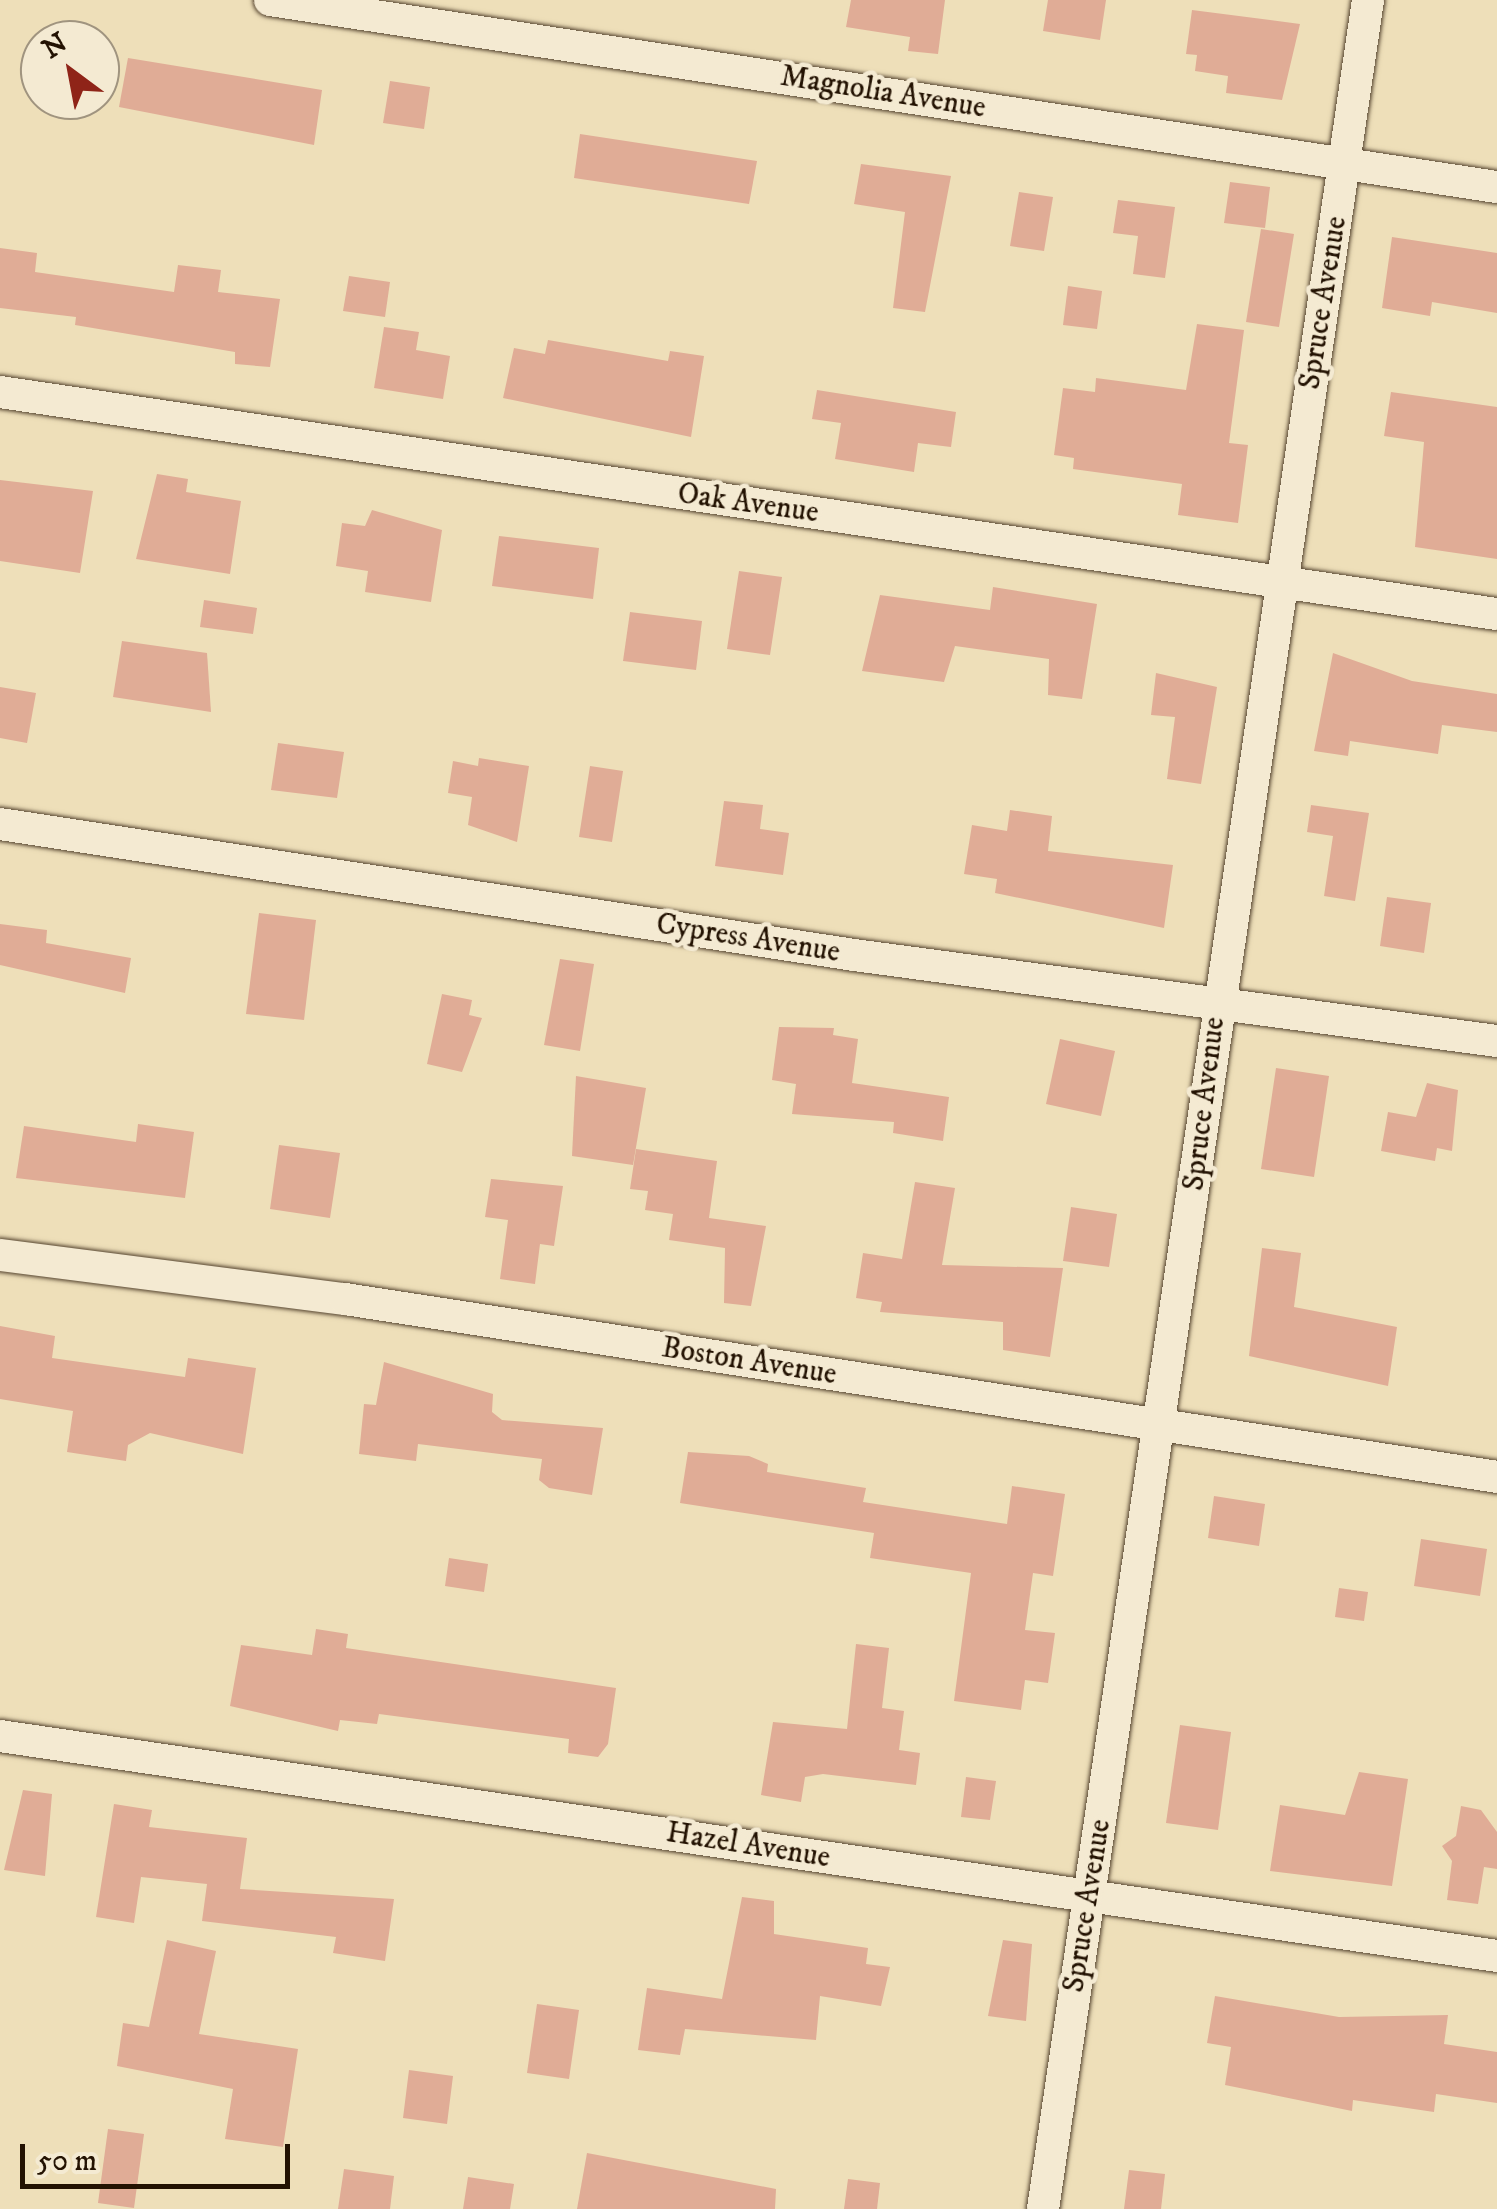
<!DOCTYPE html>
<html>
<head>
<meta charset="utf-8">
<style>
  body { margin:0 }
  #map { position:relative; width:1497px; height:2209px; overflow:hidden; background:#eedfb9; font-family:"IM FELL DW Pica",serif }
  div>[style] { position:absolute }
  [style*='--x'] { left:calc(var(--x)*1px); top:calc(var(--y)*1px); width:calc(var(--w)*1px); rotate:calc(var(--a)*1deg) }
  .building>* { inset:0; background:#e0ac96 }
  .roads { filter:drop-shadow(0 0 2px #564530) drop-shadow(0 0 2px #564530) }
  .minor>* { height:32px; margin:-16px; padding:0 16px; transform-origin:16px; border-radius:16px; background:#f4ead2 }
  span { translate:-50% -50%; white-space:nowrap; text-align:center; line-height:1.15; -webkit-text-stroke:9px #f4ead2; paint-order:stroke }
  .street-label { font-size:30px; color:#231202 }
  .north { position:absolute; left:20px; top:20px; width:100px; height:100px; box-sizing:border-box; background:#f4ead2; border:2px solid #a0947f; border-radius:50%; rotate:328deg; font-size:28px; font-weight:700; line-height:40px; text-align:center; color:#231202 }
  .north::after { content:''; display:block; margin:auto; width:35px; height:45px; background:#8f2418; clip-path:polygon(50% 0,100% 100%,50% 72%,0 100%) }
  .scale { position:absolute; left:20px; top:2144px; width:270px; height:45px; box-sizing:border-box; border:5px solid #231202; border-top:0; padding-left:12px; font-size:30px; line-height:35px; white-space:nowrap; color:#231202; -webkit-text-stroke:8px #f4ead2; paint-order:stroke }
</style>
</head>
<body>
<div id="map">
  <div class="building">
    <div style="clip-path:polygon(851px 0,945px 0,938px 54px,908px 51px,910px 37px,846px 27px)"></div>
    <div style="clip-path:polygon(1048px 0,1106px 0,1100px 40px,1043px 31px)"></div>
    <div style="clip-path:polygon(1192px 10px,1300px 24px,1282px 100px,1226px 93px,1228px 76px,1195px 71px,1197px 55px,1186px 54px)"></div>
    <div style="clip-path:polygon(128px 58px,322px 90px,314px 145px,119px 107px)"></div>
    <div style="clip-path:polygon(390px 81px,430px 87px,424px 129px,383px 123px)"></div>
    <div style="clip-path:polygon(580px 134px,757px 161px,749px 204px,574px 178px)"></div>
    <div style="clip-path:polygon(861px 164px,951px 176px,925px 312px,893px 308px,905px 212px,854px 204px)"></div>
    <div style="clip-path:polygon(1230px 182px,1270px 187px,1265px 228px,1224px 223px)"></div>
    <div style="clip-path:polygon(1019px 192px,1053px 197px,1044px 251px,1010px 246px)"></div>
    <div style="clip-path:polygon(1118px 200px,1175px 207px,1165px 278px,1133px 274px,1138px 236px,1113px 233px)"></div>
    <div style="clip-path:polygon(1261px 229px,1294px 234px,1279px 327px,1246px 322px)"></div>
    <div style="clip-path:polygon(1392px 237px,1497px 253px,1497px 313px,1432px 302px,1430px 316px,1382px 308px)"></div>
    <div style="clip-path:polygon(0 248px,37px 253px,35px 272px,174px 292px,178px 265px,221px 270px,218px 292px,280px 299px,270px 367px,235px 364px,235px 352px,75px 325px,76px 317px,0 308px)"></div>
    <div style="clip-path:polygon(349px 276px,390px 282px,385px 317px,343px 311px)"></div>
    <div style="clip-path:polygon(1068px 286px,1102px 291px,1097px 329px,1063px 325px)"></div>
    <div style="clip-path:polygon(1197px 324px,1244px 330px,1229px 443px,1248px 445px,1238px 523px,1178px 515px,1182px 484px,1073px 469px,1074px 458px,1054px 455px,1063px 388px,1095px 392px,1096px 378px,1186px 390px)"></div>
    <div style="clip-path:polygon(384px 327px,419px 332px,416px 350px,450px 356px,443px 399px,374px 388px)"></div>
    <div style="clip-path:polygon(548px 340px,668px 361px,670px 351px,704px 356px,691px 437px,503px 398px,514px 348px,545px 354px)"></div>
    <div style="clip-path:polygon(817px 390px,956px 412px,951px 447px,918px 443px,914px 472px,835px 459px,841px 423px,812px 419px)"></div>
    <div style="clip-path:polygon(1391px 392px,1497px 407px,1497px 559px,1415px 547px,1424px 442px,1384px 436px)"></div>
    <div style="clip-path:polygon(157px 474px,188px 479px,186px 492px,241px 501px,230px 574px,136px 559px)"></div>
    <div style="clip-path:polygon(0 480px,93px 491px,80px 573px,0 561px)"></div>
    <div style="clip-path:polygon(372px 510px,442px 530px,431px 602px,365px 592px,368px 571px,336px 566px,342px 523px,365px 526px)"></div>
    <div style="clip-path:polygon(499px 536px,599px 548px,593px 599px,492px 586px)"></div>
    <div style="clip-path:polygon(739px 571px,782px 577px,770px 655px,727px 649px)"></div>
    <div style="clip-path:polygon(993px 587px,1097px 604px,1082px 699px,1048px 695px,1049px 659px,955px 646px,944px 682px,862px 671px,880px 595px,990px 610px)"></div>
    <div style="clip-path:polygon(204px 600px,257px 608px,253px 634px,200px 627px)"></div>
    <div style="clip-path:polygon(630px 612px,702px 621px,696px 670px,623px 661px)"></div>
    <div style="clip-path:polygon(122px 641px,207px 653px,211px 712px,113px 697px)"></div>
    <div style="clip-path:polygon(1333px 653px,1412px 681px,1497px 694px,1497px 732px,1442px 725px,1438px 754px,1350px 741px,1348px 756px,1314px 751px)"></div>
    <div style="clip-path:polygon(1156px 673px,1217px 687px,1201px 784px,1167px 779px,1175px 717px,1151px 715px)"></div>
    <div style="clip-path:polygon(0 687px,36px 693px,27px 743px,0 738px)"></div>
    <div style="clip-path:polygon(278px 743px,344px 752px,337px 798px,271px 790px)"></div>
    <div style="clip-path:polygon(479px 758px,529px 766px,517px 842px,468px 825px,472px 797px,448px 793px,453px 761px,478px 766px)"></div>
    <div style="clip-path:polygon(590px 766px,623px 771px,612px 842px,579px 837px)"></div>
    <div style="clip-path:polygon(724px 801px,763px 805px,760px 829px,789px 833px,783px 875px,715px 866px)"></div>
    <div style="clip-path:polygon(1311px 805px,1369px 813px,1355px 901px,1324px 896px,1333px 836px,1307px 832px)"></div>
    <div style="clip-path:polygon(1010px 810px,1052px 816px,1048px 851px,1173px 865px,1164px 928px,995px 893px,997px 879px,964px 874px,972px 825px,1007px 831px)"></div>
    <div style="clip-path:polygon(1387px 897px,1431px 903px,1424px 953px,1380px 946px)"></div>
    <div style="clip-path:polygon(259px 913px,316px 920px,304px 1020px,246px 1014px)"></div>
    <div style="clip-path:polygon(0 924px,47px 930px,46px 943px,131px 958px,125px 993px,0 965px)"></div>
    <div style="clip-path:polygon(560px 959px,594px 964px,580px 1051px,544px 1045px)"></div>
    <div style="clip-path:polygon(442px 994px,472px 1000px,469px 1015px,482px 1018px,462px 1072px,427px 1064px)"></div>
    <div style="clip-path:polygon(779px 1027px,834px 1028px,833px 1035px,858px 1039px,852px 1083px,949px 1097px,943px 1141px,893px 1133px,894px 1122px,792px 1114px,796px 1084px,772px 1080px)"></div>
    <div style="clip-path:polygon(1060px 1039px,1115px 1051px,1101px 1116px,1046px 1104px)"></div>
    <div style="clip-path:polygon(1276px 1068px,1329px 1076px,1314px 1177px,1261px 1169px)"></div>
    <div style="clip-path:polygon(576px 1076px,646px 1088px,633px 1165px,572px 1156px)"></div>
    <div style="clip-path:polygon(1427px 1083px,1458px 1090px,1452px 1151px,1437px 1148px,1435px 1161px,1381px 1151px,1388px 1112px,1416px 1117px)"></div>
    <div style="clip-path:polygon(138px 1124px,194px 1132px,185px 1198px,16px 1178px,24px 1126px,136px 1142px)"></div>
    <div style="clip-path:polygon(279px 1145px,340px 1153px,330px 1218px,270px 1209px)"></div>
    <div style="clip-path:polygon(636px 1149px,717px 1161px,709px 1218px,766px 1226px,751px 1306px,724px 1303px,725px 1248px,669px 1240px,673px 1214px,645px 1210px,648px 1191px,630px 1189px)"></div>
    <div style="clip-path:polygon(491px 1179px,563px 1186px,554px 1246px,540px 1244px,535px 1284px,500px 1279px,508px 1220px,485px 1217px)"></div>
    <div style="clip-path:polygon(915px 1182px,955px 1188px,942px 1265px,1063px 1268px,1050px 1357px,1003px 1350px,1003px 1322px,880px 1312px,882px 1302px,856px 1298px,863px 1253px,902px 1259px)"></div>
    <div style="clip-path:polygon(1071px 1207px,1117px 1214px,1109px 1267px,1063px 1261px)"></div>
    <div style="clip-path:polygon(1262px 1248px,1301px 1253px,1294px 1307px,1397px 1327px,1388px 1386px,1249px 1356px)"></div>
    <div style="clip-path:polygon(0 1326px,55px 1336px,52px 1358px,185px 1377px,188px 1358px,256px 1368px,243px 1454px,150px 1433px,128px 1445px,126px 1461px,67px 1452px,73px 1411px,0 1399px)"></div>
    <div style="clip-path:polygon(384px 1362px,493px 1394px,492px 1412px,502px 1420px,603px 1428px,592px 1495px,549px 1488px,539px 1480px,542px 1459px,418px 1444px,416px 1461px,359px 1454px,364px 1404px,376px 1405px)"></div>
    <div style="clip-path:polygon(688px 1452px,749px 1456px,768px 1464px,767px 1472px,866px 1488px,863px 1502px,1007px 1524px,1012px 1486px,1065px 1494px,1053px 1576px,1033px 1573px,1025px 1630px,1055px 1633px,1048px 1683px,1025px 1680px,1021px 1710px,954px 1701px,971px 1573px,870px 1558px,874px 1533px,680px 1503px)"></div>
    <div style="clip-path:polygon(1214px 1496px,1265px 1504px,1259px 1546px,1208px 1538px)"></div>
    <div style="clip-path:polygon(1421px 1539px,1487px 1549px,1480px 1596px,1414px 1586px)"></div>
    <div style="clip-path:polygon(449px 1558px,488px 1564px,484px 1592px,445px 1586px)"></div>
    <div style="clip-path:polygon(1339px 1588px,1368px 1592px,1364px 1621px,1335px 1617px)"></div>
    <div style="clip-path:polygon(316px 1629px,348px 1634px,346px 1648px,616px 1688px,608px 1744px,598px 1757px,568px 1753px,569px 1739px,379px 1714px,377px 1724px,340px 1720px,338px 1731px,230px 1706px,241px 1645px,312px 1655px)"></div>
    <div style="clip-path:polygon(856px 1644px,889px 1648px,882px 1708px,904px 1711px,899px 1750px,920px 1753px,916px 1785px,823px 1774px,805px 1777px,801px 1802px,761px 1795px,773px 1722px,847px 1729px)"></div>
    <div style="clip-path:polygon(1180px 1725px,1231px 1732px,1218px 1830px,1166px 1823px)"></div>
    <div style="clip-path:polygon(1359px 1772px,1408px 1779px,1392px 1886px,1270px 1871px,1280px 1805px,1345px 1815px)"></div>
    <div style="clip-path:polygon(966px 1777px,996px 1781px,990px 1820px,961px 1817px)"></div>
    <div style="clip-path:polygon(23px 1790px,52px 1794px,45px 1876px,4px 1870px)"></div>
    <div style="clip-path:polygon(114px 1804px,152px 1810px,149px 1827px,247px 1838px,240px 1889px,394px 1899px,385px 1961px,333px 1953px,336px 1937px,202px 1921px,207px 1884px,141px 1877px,134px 1923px,96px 1917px)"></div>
    <div style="clip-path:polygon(1461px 1806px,1481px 1810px,1497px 1832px,1497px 1869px,1484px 1867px,1478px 1904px,1447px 1900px,1452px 1861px,1442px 1846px,1456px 1836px)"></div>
    <div style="clip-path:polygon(742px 1897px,774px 1901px,774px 1934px,868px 1948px,866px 1964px,890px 1967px,881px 2006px,820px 1996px,816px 2040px,685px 2029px,680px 2055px,638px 2050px,647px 1988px,722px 1999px)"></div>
    <div style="clip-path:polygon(167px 1940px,216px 1951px,199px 2034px,298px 2049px,283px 2147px,225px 2139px,233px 2089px,117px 2066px,123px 2023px,149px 2027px)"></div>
    <div style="clip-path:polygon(1003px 1940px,1032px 1944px,1026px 2021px,988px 2016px)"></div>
    <div style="clip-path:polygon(1215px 1996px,1339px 2017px,1448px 2015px,1444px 2044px,1497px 2052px,1497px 2103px,1436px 2094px,1434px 2112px,1353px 2100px,1352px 2111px,1225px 2085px,1231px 2047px,1207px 2043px)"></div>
    <div style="clip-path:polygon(537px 2004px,579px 2010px,569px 2079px,527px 2073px)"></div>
    <div style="clip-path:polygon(409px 2070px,453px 2076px,447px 2124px,403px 2118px)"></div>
    <div style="clip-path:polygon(108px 2129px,144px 2134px,134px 2208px,98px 2203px)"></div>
    <div style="clip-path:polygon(587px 2153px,776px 2189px,775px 2209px,577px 2209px)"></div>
    <div style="clip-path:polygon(344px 2169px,394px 2176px,390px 2209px,338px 2209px)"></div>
    <div style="clip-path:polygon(1129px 2170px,1165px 2174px,1161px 2209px,1124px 2209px)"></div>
    <div style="clip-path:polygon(468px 2177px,514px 2184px,510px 2209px,463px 2209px)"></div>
    <div style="clip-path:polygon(848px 2179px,880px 2183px,877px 2209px,844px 2209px)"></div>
  </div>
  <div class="roads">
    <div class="minor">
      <div style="--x:270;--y:0;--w:1241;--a:8.67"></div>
      <div style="--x:0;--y:392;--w:1513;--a:8.44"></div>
      <div style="--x:0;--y:824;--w:864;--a:8.72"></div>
      <div style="--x:854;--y:955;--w:649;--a:7.62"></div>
      <div style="--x:0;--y:1255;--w:348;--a:7.3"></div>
      <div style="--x:345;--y:1299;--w:1166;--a:8.78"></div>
      <div style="--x:0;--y:1736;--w:1513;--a:8.36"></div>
      <div style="--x:1043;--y:2209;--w:2233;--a:-81.63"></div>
    </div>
  </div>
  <div class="street-label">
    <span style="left:883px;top:93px;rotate:9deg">Magnolia Avenue</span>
    <span style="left:1324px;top:303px;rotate:-81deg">Spruce Avenue</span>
    <span style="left:748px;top:504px;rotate:8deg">Oak Avenue</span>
    <span style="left:748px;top:939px;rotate:9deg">Cypress Avenue</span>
    <span style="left:1205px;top:1104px;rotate:-83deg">Spruce Avenue</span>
    <span style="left:749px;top:1362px;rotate:9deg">Boston Avenue</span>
    <span style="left:748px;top:1846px;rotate:9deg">Hazel Avenue</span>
    <span style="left:1088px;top:1906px;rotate:-81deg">Spruce Avenue</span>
  </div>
  <div class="north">N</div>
  <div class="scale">50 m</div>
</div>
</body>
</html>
